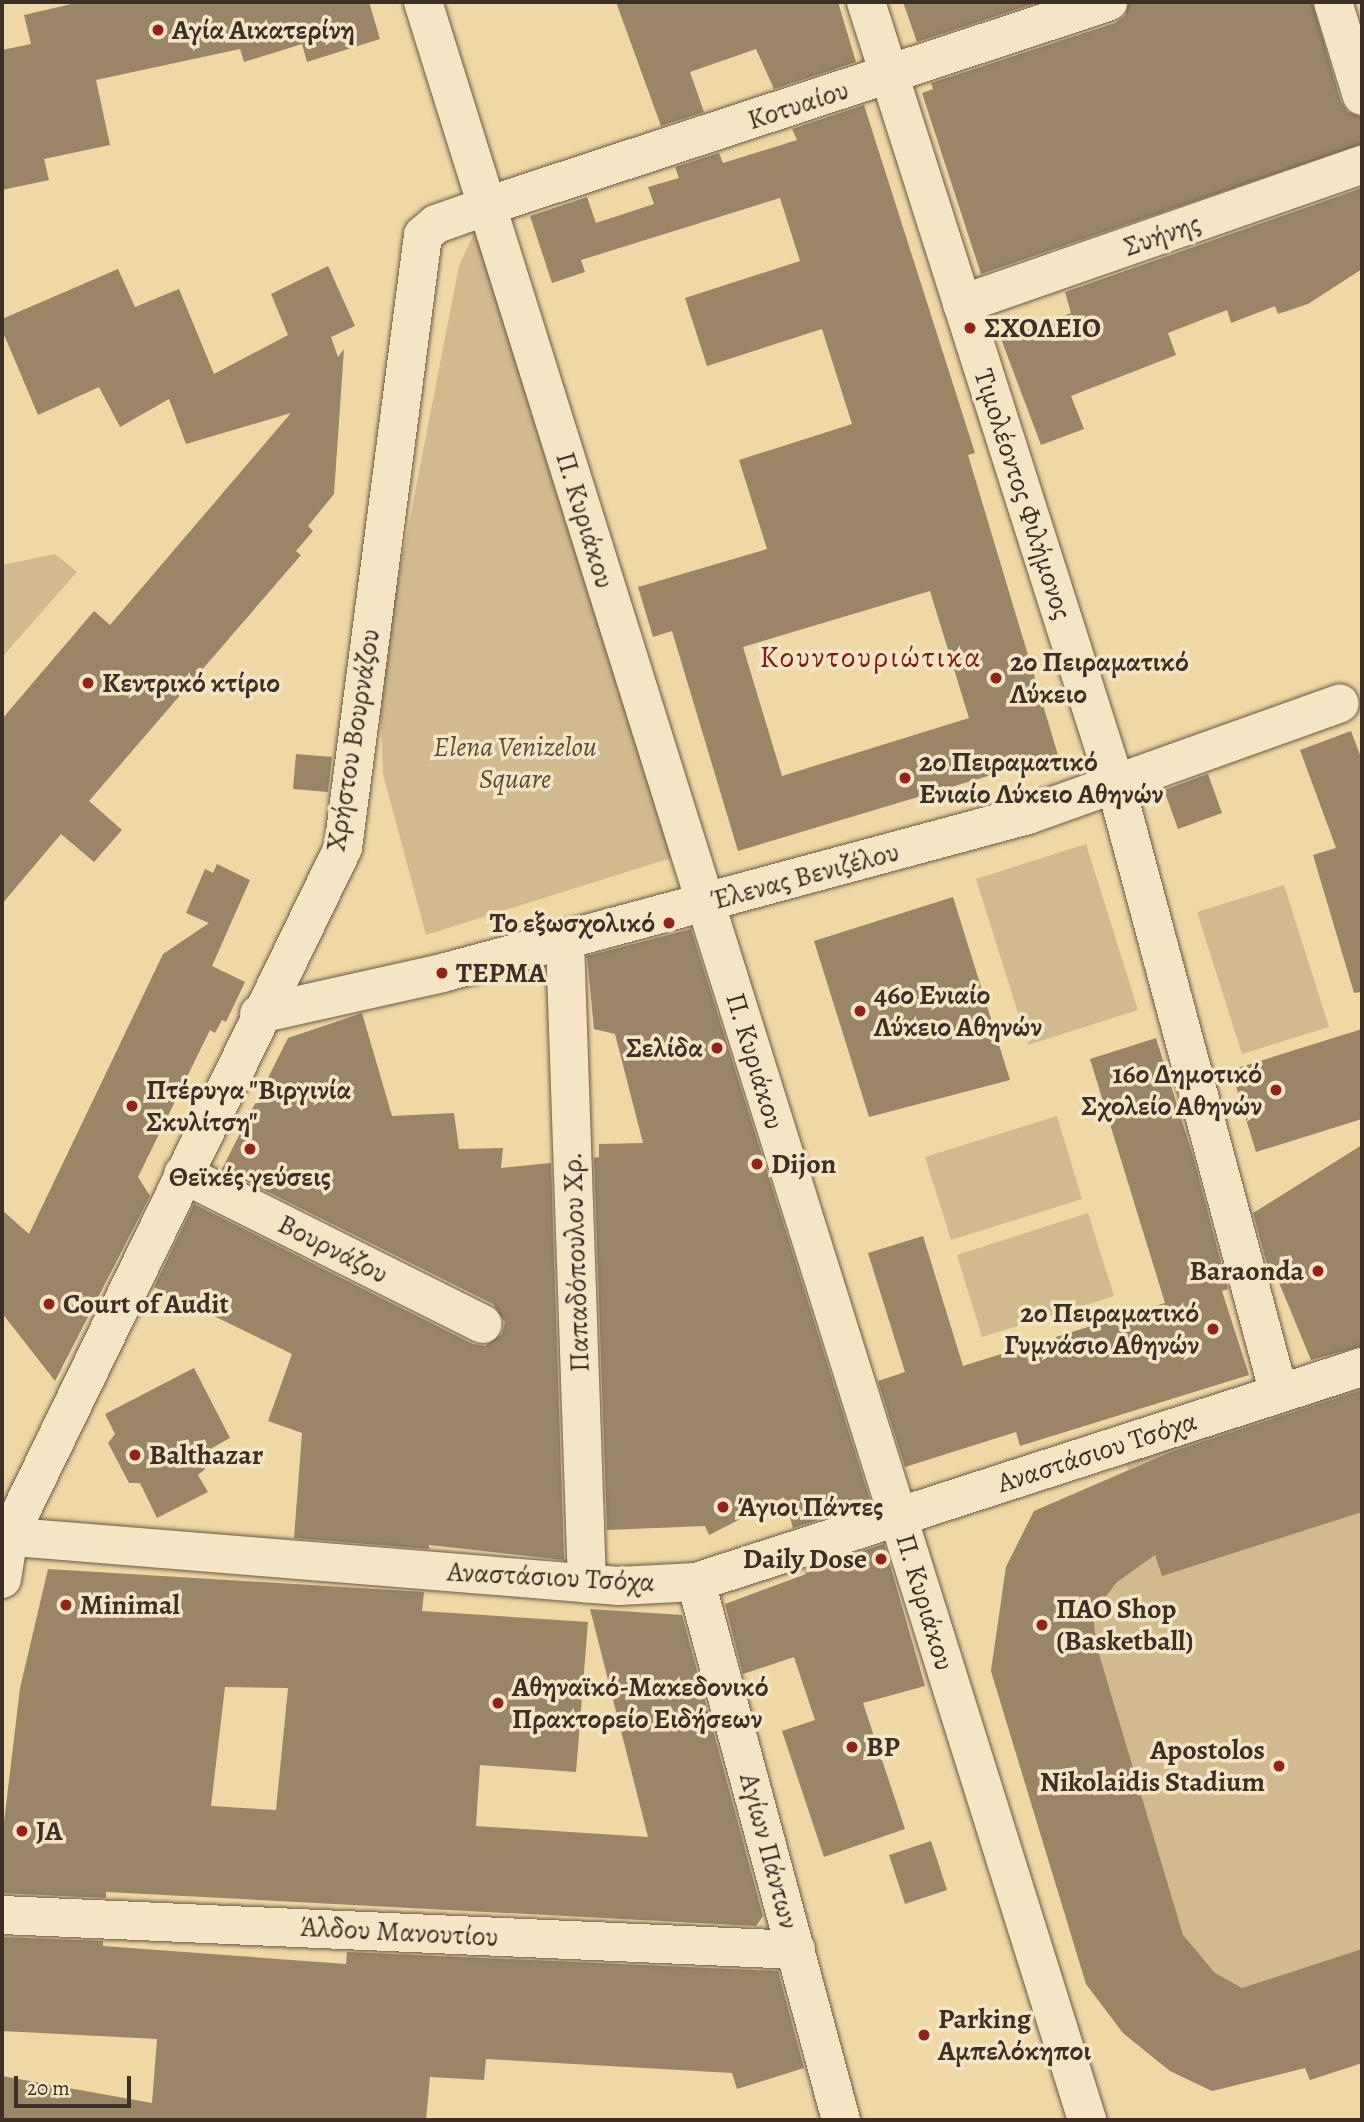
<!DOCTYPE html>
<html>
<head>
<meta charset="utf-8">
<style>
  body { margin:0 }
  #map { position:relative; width:1364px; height:2122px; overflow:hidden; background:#f0d7a6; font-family:Alegreya,serif }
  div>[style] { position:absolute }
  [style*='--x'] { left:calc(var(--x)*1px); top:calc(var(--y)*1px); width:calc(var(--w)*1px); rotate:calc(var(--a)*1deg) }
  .green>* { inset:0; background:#d2ba90 }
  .building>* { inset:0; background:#9a8667 }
  .roads { filter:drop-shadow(0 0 2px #6a5944) drop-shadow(0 0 2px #6a5944) }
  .minor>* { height:38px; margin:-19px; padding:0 19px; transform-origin:19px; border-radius:19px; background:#f5e5c5 }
  .dots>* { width:19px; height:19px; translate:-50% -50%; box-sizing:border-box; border:4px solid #f5e5c5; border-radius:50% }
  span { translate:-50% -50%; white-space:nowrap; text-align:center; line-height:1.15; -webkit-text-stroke:7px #f5e5c5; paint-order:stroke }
  .poi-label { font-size:28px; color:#3d2f23; font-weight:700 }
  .left { translate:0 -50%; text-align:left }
  .right { translate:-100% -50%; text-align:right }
  .street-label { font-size:28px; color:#3d2f23 }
  .park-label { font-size:28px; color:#5b4b39; font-style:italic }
  .neighbourhood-label { font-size:30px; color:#7a1f14; letter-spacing:2px }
  .frame { position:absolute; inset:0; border:4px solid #3d2f23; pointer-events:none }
  .scale { position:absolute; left:14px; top:2076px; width:117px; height:32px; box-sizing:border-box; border:4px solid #3d2f23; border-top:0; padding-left:9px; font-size:21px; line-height:24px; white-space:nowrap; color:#3d2f23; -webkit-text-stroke:5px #f5e5c5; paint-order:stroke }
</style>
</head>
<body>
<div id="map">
  <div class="green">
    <div style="clip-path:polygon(487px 206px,671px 858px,426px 935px,383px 774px,379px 677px,459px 266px)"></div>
    <div style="clip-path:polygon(55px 554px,77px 572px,2px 657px,2px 565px)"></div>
    <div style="clip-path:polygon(1086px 844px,1138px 1010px,1028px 1045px,976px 879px)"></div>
    <div style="clip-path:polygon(1284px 885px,1329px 1027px,1242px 1054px,1197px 912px)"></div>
    <div style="clip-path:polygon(1057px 1116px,1082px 1199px,951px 1240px,925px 1157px)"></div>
    <div style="clip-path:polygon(1088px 1213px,1114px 1296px,982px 1337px,957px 1255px)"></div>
    <div style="clip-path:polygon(1362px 1383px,1362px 2063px,1310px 2080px,1305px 2068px,1212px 2091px,1170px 2071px,1123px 2033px,1086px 1984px,991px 1671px,1006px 1567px,1034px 1511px,1128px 1470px,1125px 1459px)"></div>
  </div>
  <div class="building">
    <div style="clip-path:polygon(80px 2px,369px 2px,380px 39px,307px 62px,302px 44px,244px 62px,240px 49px,96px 80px,110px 145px,44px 159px,49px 180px,2px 190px,2px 50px,31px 44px,24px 15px)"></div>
    <div style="clip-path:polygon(616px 2px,838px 2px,856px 62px,774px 89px,756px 49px,690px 72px,704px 112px,661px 126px)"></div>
    <div style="clip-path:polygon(903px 2px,1039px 2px,917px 42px)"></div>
    <div style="clip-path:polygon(1129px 2px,1312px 2px,1341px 102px,1348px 112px,1362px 117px,1362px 144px,981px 274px,922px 93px,933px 89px,931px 83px,1115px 23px,1125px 16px)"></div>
    <div style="clip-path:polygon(evenodd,864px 105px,975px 453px,968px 455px,1058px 755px,738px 851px,672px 631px,653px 637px,638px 587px,767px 549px,739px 460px,852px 424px,822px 329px,707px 366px,685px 298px,800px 261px,780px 198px,581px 260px,585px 272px,552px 283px,530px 216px,587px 197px,596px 223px,654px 204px,648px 187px,679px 178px,675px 167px,719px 153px,723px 163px,797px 140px,792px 129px,864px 105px,930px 591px,969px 718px,782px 776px,743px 647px,930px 591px)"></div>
    <div style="clip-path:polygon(1362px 188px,1362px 269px,1308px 304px,1278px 314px,1275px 306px,1231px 323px,1227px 310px,1168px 333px,1176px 355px,1071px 396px,1084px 429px,1041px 445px,1001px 339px,1071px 313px,1065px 292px)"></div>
    <div style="clip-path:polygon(328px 266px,355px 326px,331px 337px,338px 357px,344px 349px,334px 494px,308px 526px,313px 531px,296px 551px,301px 555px,89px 801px,122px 830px,94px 862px,61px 834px,2px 904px,2px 719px,94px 611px,110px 625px,291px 413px,186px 444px,169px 399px,120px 427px,99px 387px,38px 415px,2px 330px,2px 319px,118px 269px,135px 307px,179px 289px,214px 374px,288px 335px,271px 294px)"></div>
    <div style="clip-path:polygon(1351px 731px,1362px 760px,1362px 992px,1354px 993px,1313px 855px,1336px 848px,1300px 750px)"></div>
    <div style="clip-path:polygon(296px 754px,332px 757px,328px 792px,293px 789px)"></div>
    <div style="clip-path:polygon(1208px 774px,1222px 813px,1178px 829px,1164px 790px)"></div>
    <div style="clip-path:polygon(217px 864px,250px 880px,212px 966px,245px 982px,226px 1022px,222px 1020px,215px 1033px,210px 1030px,138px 1177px,150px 1196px,55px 1381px,2px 1313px,2px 1210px,29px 1234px,163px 954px,209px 923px,186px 913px,205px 869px,213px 873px)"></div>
    <div style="clip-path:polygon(953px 897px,1010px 1080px,869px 1117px,814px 941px)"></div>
    <div style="clip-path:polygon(691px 929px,871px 1503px,793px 1528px,784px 1497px,709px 1535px,705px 1526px,607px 1530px,594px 1158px,599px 1157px,599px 1144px,643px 1143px,615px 1034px,594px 1029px,587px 956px)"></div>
    <div style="clip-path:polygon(362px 1013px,392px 1116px,454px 1113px,459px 1149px,503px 1148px,501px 1168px,551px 1163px,564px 1560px,429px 1545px,429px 1549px,294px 1538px,302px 1433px,268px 1421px,292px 1354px,154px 1287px,194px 1204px,473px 1344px,485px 1346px,502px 1334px,505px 1322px,493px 1304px,222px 1169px,288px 1038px)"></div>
    <div style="clip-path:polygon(1362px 1029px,1362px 1119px,1256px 1152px,1231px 1070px)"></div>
    <div style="clip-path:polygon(1156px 1038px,1193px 1156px,1228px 1289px,1222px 1291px,1249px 1375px,1020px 1446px,1016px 1432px,905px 1467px,878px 1381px,905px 1372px,868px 1253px,923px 1236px,963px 1366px,1165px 1303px,1090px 1059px)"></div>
    <div style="clip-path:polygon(1362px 1145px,1362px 1346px,1311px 1360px,1275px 1273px,1270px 1275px,1253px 1213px)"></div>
    <div style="clip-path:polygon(194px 1368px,230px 1438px,201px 1454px,205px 1469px,198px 1475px,208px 1492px,157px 1518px,140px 1483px,129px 1483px,108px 1443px,115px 1434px,105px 1414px)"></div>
    <div style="clip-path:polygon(1362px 1390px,1362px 1512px,1162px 1576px,1155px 1555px,1117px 1582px,1093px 1613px,1096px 1644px,1183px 1935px,1215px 1973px,1242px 1988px,1362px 1949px,1362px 2063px,1310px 2080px,1305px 2068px,1212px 2091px,1170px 2071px,1123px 2033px,1086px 1984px,991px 1671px,1006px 1567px,1034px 1511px,1171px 1452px)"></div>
    <div style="clip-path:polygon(884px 1544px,925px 1686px,863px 1703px,905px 1829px,824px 1857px,782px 1731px,815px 1720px,794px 1657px,743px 1674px,725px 1604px,806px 1574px,805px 1570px)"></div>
    <div style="clip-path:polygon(evenodd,48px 1569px,424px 1592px,422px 1611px,588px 1622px,576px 1772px,480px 1765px,476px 1826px,648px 1837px,590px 1609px,682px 1615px,763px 1916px,756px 1926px,106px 1892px,106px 1898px,2px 1893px,2px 1839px,20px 1688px,48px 1569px,225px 1687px,288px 1688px,276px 1810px,211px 1806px,225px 1687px)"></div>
    <div style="clip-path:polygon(931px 1841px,947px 1890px,905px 1904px,889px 1855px)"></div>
    <div style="clip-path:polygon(2px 1937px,103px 1941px,103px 1946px,346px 1964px,347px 1952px,778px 1971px,804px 2068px,737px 2089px,732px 2073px,486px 2059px,484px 2080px,430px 2077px,426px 2120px,2px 2120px,2px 2076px,152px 2103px,157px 2039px,2px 2031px)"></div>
  </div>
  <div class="roads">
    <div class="minor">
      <div style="--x:423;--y:2;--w:2220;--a:72.59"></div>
      <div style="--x:866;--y:2;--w:823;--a:72.31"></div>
      <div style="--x:1116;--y:786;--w:629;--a:74.99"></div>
      <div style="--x:1333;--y:2;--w:98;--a:72.9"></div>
      <div style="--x:962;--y:304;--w:423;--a:-19.2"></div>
      <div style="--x:565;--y:941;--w:643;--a:88.04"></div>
      <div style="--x:259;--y:1014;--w:188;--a:-12.6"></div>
      <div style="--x:442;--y:973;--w:607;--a:-15.09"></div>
      <div style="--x:1028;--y:815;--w:331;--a:-19.7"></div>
      <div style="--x:183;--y:1174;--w:335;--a:26.6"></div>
      <div style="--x:2;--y:1536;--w:619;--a:4.63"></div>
      <div style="--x:619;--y:1586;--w:77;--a:-3"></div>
      <div style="--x:696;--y:1582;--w:700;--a:-17.89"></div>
      <div style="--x:2;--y:1579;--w:44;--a:-80.8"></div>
      <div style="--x:9;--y:1536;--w:765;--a:-64.11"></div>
      <div style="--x:343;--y:848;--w:618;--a:-82.56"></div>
      <div style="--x:423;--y:235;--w:17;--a:-40"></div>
      <div style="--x:436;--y:224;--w:54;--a:-19.4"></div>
      <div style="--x:487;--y:206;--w:654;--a:-18.19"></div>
      <div style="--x:696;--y:1582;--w:557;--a:74.92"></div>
      <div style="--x:2;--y:1915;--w:795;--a:2.52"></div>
    </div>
  </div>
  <div class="dots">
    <div style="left:158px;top:30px;background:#8f2418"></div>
    <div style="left:970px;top:328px;background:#8f2418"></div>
    <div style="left:996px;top:678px;background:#8f2418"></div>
    <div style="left:88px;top:683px;background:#8f2418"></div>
    <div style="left:905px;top:778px;background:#8f2418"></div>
    <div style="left:669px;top:923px;background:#8f2418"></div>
    <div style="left:442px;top:973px;background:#8f2418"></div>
    <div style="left:860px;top:1011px;background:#8f2418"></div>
    <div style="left:717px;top:1048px;background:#8f2418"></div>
    <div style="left:1276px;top:1090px;background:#8f2418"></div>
    <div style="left:132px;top:1106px;background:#8f2418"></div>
    <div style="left:250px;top:1149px;background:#8f2418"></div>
    <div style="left:757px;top:1164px;background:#8f2418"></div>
    <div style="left:1318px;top:1271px;background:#8f2418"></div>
    <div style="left:49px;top:1304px;background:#8f2418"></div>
    <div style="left:1213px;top:1329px;background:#8f2418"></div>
    <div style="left:135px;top:1455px;background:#8f2418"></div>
    <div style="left:723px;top:1507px;background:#8f2418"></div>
    <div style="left:881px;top:1559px;background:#8f2418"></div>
    <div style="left:66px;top:1605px;background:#8f2418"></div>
    <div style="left:1042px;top:1625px;background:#8f2418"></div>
    <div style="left:498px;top:1703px;background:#8f2418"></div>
    <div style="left:852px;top:1747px;background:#8f2418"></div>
    <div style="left:1279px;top:1766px;background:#8f2418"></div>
    <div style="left:22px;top:1831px;background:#8f2418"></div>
    <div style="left:924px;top:2035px;background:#8f2418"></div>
  </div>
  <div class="poi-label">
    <span class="left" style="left:172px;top:30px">Αγία Αικατερίνη</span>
    <span class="left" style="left:984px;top:328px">ΣΧΟΛΕΙΟ</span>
    <span class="left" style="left:1010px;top:678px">2ο Πειραματικό<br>Λύκειο</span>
    <span class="left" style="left:102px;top:683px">Κεντρικό κτίριο</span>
    <span class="left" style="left:919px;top:778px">2ο Πειραματικό<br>Ενιαίο Λύκειο Αθηνών</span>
    <span class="right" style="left:655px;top:923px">Το εξωσχολικό</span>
    <span class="left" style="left:456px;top:973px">ΤΕΡΜΑ</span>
    <span class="left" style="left:874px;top:1011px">46ο Ενιαίο<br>Λύκειο Αθηνών</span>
    <span class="right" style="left:703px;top:1048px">Σελίδα</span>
    <span class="right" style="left:1262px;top:1090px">16ο Δημοτικό<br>Σχολείο Αθηνών</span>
    <span class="left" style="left:146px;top:1106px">Πτέρυγα "Βιργινία<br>Σκυλίτση"</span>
    <span class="left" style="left:771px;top:1164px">Dijon</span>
    <span style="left:250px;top:1177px">Θεϊκές γεύσεις</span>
    <span class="right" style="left:1304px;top:1271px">Baraonda</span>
    <span class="left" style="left:63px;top:1304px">Court of Audit</span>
    <span class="right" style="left:1199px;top:1329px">2ο Πειραματικό<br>Γυμνάσιο Αθηνών</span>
    <span class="left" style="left:149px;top:1455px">Balthazar</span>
    <span class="left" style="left:737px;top:1507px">Άγιοι Πάντες</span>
    <span class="right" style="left:867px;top:1559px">Daily Dose</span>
    <span class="left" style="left:80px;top:1605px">Minimal</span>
    <span class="left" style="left:1056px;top:1625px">ΠΑΟ Shop<br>(Basketball)</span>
    <span class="left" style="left:512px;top:1703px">Αθηναϊκό-Μακεδονικό<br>Πρακτορείο Ειδήσεων</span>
    <span class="left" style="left:866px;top:1747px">BP</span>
    <span class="right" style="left:1265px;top:1766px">Apostolos<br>Nikolaidis Stadium</span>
    <span class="left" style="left:36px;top:1831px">JA</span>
    <span class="left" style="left:938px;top:2035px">Parking<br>Αμπελόκηποι</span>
  </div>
  <div class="street-label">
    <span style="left:798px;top:105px;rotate:-18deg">Κοτυαίου</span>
    <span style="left:1162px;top:235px;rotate:-19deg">Συήνης</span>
    <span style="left:1023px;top:494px;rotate:72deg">Τιμoλέοντος Φιλήμονος</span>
    <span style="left:585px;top:520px;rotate:73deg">Π. Κυριάκου</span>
    <span style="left:353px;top:740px;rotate:-81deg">Χρήστου Βουρνάζου</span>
    <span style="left:805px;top:876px;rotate:-15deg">Έλενας Βενιζέλου</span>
    <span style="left:755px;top:1061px;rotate:73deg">Π. Κυριάκου</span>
    <span style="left:333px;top:1249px;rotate:27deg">Βουρνάζου</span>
    <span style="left:576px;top:1262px;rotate:-92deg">Παπαδόπουλου Χρ.</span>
    <span style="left:1097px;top:1452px;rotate:-18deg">Αναστάσιου Τσόχα</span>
    <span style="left:551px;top:1577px;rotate:3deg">Αναστάσιου Τσόχα</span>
    <span style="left:925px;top:1602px;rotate:73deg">Π. Κυριάκου</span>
    <span style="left:769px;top:1851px;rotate:75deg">Αγίων Πάντων</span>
    <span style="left:399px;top:1932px;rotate:3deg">Άλδου Μανουτίου</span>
  </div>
  <div class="park-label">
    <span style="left:515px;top:763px">Elena Venizelou<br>Square</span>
  </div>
  <div class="neighbourhood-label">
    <span style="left:871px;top:657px">Κουντουριώτικα</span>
  </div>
  <div class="frame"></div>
  <div class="scale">20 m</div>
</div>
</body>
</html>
